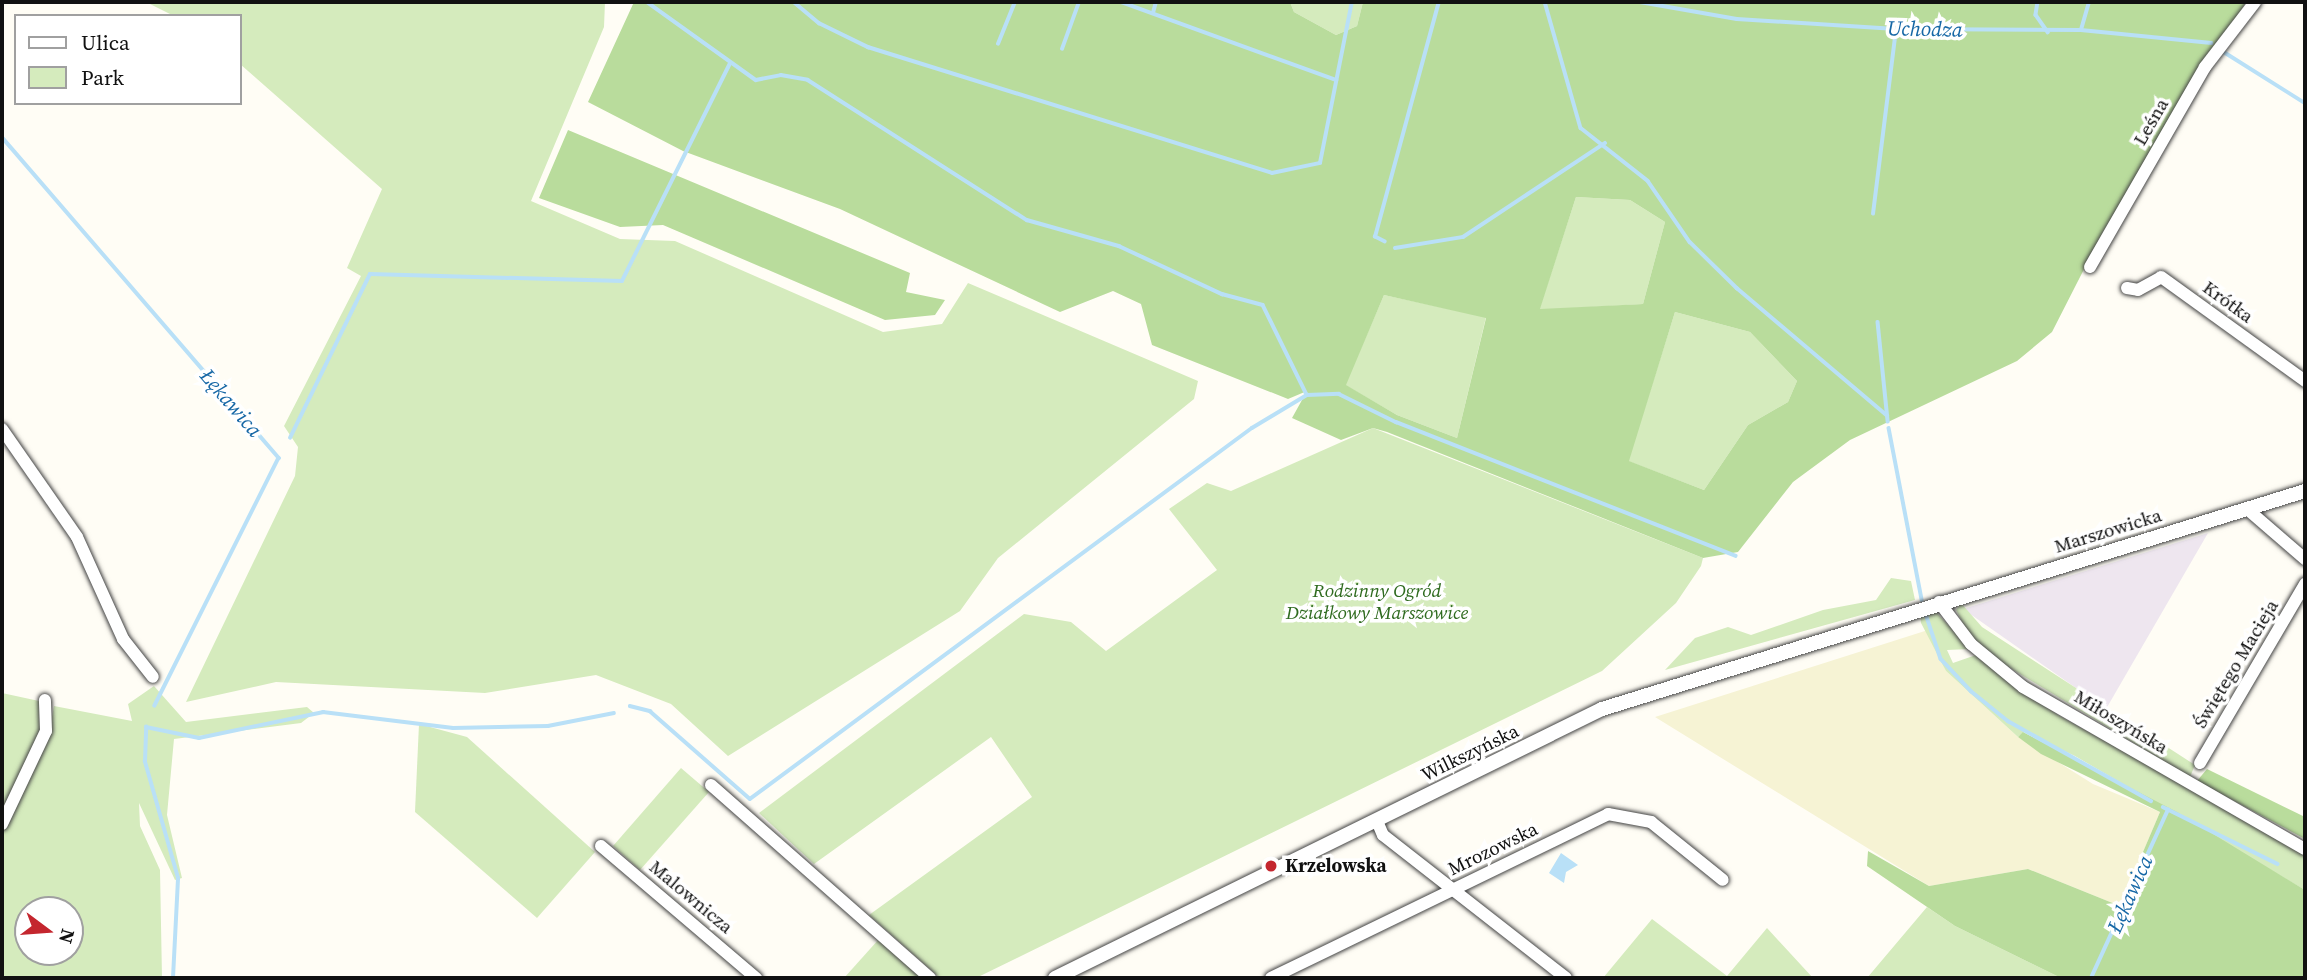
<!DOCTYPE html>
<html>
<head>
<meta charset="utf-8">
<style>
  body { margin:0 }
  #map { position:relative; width:2307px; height:980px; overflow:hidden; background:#fffdf5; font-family:"Source Serif 4",serif }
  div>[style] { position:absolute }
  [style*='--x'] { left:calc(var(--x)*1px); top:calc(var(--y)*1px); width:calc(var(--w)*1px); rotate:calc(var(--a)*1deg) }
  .industrial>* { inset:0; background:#eee6ef }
  .farmland>* { inset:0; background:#f6f3d4 }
  .green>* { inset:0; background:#d5ebbd }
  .forest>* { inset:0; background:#b9dc9c }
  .water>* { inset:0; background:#b9e0f7 }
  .stream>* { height:3.5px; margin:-1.75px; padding:0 1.75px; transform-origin:1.75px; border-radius:1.75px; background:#b9e0f7 }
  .roads { filter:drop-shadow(0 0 2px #444) drop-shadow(0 0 2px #444) }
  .minor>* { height:12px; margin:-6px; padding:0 6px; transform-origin:6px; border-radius:6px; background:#fff }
  .tertiary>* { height:14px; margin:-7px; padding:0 7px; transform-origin:7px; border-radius:7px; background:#fff }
  .dots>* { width:19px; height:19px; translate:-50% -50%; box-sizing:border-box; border:4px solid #fff; border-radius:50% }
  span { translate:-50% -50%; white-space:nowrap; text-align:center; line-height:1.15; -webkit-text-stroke:7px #fff; paint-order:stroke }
  .street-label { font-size:19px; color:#111 }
  .park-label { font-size:19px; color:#2f6b1f; font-style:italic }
  .poi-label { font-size:19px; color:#111; font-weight:700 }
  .left { translate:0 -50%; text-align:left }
  .water-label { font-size:21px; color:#1768a6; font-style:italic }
  .frame { position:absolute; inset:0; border:4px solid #111; pointer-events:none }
  .legend { position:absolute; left:14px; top:14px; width:228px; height:91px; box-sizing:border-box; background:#fff; border:2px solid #a0a0a0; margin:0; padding:9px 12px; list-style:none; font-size:21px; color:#111 }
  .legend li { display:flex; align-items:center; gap:14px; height:35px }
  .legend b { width:35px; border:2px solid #a0a0a0 }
  .north { position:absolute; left:14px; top:896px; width:70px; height:70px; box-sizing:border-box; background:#fff; border:2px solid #a0a0a0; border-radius:50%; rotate:106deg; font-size:19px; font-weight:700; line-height:28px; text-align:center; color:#111 }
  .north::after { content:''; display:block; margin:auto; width:24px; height:32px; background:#c4262e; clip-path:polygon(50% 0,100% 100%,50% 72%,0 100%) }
</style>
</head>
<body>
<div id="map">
  <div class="industrial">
    <div style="clip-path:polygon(2208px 533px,2106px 709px,1963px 609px)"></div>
  </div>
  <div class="farmland">
    <div style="clip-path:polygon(1928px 630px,1946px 671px,2018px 737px,2093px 784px,2160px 812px,2120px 906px,2028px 869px,1929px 886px,1655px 717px)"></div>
  </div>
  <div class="green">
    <div style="clip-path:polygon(146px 2px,605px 2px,604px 27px,531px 201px,620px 239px,675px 241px,883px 332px,942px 324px,968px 283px,1198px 381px,1194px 399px,998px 558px,960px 611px,728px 756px,671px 704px,596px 675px,485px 693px,276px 682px,186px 702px,295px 476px,298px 447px,284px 426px,361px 276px,347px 268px,382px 189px,240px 64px,240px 16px,174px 16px)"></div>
    <div style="clip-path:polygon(1290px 2px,1363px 2px,1357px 26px,1336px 35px,1294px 12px)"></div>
    <div style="clip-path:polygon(1576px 197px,1630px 200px,1665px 222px,1643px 304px,1539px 310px)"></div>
    <div style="clip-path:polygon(1384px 295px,1486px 317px,1457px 438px,1397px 415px,1345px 385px)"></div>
    <div style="clip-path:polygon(1675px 312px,1750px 332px,1797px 381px,1788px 402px,1748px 425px,1704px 490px,1628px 461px)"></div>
    <div style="clip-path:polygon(1373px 428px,1703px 558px,1701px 566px,1676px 603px,1602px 671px,976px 978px,940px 978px,869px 915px,1032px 797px,991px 737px,814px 864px,759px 813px,1024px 614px,1071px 622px,1106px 651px,1217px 570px,1169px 509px,1207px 483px,1231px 491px)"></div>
    <div style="clip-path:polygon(1891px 578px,1911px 581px,1915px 600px,1665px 670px,1695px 638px,1728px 627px,1751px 635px,1823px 610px,1876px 600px)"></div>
    <div style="clip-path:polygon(1961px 603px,1982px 627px,2195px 765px,2190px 777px,1997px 660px,1968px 633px,1956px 610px)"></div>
    <div style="clip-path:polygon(1936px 612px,1970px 649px,1947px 650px,1953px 663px,1976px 655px,2058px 715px,2284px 841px,2305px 856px,2305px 890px,2075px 756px,2024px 732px,2018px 737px,1946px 671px,1921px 623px,1920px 614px)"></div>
    <div style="clip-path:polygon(evenodd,154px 686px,186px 722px,307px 707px,314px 713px,301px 723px,174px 739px,167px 815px,182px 878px,175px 880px,139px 803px,140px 826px,160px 870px,162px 978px,2px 978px,2px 833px,49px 733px,54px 706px,132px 721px,128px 704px,154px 686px,28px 910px,70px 910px,70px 952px,28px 952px,28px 910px)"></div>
    <div style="clip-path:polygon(2px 693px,39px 701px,48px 715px,2px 818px)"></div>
    <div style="clip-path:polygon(419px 724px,467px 737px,595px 852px,537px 918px,415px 812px)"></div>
    <div style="clip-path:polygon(681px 768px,709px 792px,640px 870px,613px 846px)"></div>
    <div style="clip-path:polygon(1927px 907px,1955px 926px,2061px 978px,1867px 978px)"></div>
    <div style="clip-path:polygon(1652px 919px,1727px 976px,1767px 928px,1813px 978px,1603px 978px)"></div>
    <div style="clip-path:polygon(879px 939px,922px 978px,844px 978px)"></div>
  </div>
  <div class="forest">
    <div style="clip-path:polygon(evenodd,634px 2px,1290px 2px,1294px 12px,1336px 35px,1357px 26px,1363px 2px,2246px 2px,2104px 230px,2052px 332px,2017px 361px,1850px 440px,1793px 482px,1738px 552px,1703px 558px,1387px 432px,1373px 428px,1341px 440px,1292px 418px,1307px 391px,1288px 399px,1152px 345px,1141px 304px,1113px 291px,1060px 312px,840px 209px,683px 151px,588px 102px,634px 2px,1576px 197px,1630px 200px,1665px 222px,1643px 304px,1540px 309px,1576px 197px,634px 2px,1384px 295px,1486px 318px,1457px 438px,1397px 415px,1346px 385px,1384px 295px,634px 2px,1675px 312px,1750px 332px,1797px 381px,1788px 402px,1748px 425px,1704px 490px,1629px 461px,1675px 312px)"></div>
    <div style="clip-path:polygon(568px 130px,910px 273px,906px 292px,945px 300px,935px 315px,885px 320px,663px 225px,620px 227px,539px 198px)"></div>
    <div style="clip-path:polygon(2023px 732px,2177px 812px,2305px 890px,2305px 978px,2061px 978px,1955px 926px,1867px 866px,1868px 851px,1929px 886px,2028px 869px,2120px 906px,2160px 812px,2041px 754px,2018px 737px)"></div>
    <div style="clip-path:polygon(2207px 769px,2305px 817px,2305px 839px,2197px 781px)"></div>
  </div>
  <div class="water">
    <div style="clip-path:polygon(1561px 853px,1578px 865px,1566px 872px,1564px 883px,1549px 873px)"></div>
  </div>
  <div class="stream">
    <div style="--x:647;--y:2;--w:134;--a:35.6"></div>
    <div style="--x:756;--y:80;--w:25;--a:-11"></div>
    <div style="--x:781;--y:75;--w:27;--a:10"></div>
    <div style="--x:808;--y:80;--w:260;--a:32.6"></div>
    <div style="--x:1027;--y:220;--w:96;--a:15.8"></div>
    <div style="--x:1119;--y:246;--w:114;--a:25"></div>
    <div style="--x:1222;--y:294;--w:42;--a:15"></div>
    <div style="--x:1263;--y:305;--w:100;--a:63.9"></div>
    <div style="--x:1307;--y:395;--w:32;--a:-2"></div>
    <div style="--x:1339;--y:394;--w:64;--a:26.2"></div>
    <div style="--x:1396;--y:422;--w:365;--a:21.5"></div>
    <div style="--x:794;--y:2;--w:33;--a:40"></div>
    <div style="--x:819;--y:23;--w:55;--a:26.1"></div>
    <div style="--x:868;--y:47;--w:423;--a:17.3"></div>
    <div style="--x:1272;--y:173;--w:49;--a:-11.8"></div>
    <div style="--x:1320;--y:163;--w:164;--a:-78.8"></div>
    <div style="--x:1121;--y:2;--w:229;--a:19.9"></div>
    <div style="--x:1545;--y:2;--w:131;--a:74.1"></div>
    <div style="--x:1581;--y:128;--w:85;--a:38.3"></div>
    <div style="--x:1648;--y:181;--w:74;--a:55.5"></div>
    <div style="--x:1690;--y:242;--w:66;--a:44.4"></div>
    <div style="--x:1737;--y:288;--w:197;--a:40.3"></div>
    <div style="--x:1640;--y:2;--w:98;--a:9.9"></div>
    <div style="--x:1737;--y:19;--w:159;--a:3.6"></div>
    <div style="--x:1896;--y:29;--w:185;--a:0.3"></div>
    <div style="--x:2081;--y:30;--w:131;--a:5.7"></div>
    <div style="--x:2038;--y:2;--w:13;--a:99"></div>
    <div style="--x:2036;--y:15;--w:21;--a:55"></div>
    <div style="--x:1153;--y:13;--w:11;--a:-75"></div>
    <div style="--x:2081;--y:30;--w:29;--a:-74"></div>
    <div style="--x:998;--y:44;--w:45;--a:-68"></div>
    <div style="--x:1062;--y:49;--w:50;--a:-70.1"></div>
    <div style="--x:2224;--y:52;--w:96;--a:32.2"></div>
    <div style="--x:2;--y:137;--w:424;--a:49.2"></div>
    <div style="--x:279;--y:458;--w:277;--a:116.6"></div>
    <div style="--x:1873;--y:214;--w:186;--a:-82.9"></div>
    <div style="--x:1385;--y:242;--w:11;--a:-153"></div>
    <div style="--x:1375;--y:237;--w:244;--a:-74.8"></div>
    <div style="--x:1395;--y:248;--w:69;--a:-9.2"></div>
    <div style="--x:1463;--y:237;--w:170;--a:-33.5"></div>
    <div style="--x:1878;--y:322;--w:100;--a:84.2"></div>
    <div style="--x:1889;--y:428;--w:175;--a:79.1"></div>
    <div style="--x:290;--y:438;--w:182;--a:-64"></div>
    <div style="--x:370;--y:274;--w:252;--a:1.6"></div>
    <div style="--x:622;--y:281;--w:243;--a:-63.6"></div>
    <div style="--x:1926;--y:614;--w:47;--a:71.6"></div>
    <div style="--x:1941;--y:659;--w:44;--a:46.8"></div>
    <div style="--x:1971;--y:691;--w:48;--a:39"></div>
    <div style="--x:2008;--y:721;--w:164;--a:29.2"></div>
    <div style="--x:630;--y:706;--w:21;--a:14"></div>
    <div style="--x:650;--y:711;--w:133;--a:41.3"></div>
    <div style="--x:750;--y:799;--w:624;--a:-36.47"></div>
    <div style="--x:1252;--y:428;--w:64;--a:-31"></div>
    <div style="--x:2163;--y:807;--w:128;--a:26.4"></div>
    <div style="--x:173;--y:978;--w:100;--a:-87.1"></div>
    <div style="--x:178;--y:878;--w:121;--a:-105.9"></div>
    <div style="--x:145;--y:762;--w:35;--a:-88"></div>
    <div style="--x:146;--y:727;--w:54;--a:11.7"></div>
    <div style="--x:199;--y:738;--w:127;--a:-11.8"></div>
    <div style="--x:323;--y:712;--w:131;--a:7"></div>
    <div style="--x:453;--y:728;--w:95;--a:-1.2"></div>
    <div style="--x:548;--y:726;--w:67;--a:-11.1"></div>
    <div style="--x:2091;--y:978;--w:185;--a:-65.4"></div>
  </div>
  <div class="roads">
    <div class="minor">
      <div style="--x:2090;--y:267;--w:231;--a:-60.1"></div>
      <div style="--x:2205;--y:67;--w:82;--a:-52.4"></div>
      <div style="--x:2127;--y:288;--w:11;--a:10"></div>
      <div style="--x:2138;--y:290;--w:26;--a:-29"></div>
      <div style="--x:2161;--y:277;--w:178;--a:35.8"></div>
      <div style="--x:2;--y:429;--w:131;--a:55.2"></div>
      <div style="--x:77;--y:537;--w:112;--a:65.7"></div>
      <div style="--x:123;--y:639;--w:48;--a:51.7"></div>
      <div style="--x:2247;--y:509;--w:77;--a:40.8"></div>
      <div style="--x:1939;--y:602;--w:53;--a:52.7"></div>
      <div style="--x:1971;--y:644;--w:67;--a:39.6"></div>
      <div style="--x:2023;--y:687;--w:325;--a:29.9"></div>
      <div style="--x:2200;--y:763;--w:208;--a:-59.6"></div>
      <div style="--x:711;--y:785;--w:292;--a:41.4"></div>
      <div style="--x:1377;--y:821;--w:15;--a:67"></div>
      <div style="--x:1383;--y:835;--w:232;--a:38"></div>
      <div style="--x:2;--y:824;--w:103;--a:-64.7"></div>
      <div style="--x:46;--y:731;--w:31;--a:-92"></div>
      <div style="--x:601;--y:846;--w:204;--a:40.4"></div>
      <div style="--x:1271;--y:978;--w:375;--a:-25.9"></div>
      <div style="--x:1608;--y:814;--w:44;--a:10.5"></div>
      <div style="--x:1651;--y:822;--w:92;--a:38.9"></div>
    </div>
    <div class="tertiary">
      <div style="--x:1055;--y:978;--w:610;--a:-26.19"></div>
      <div style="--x:1602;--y:709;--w:736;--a:-17.23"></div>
    </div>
  </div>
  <div class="dots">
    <div style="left:1271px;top:866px;background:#c4262e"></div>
  </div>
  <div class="street-label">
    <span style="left:2151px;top:122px;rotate:-60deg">Leśna</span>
    <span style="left:2228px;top:302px;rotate:36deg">Krótka</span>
    <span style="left:2108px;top:531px;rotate:-17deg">Marszowicka</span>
    <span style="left:2236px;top:664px;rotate:-59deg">Świętego Macieja</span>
    <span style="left:2121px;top:722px;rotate:31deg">Miłoszyńska</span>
    <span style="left:1470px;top:753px;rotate:-26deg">Wilkszyńska</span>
    <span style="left:1493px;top:849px;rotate:-26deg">Mrozowska</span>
    <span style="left:691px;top:897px;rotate:40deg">Malownicza</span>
  </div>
  <div class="park-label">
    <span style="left:1377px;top:602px">Rodzinny Ogród<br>Działkowy Marszowice</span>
  </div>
  <div class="poi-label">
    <span class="left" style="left:1285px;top:866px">Krzelowska</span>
  </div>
  <div class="water-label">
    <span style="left:1925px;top:29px;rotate:1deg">Uchodza</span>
    <span style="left:231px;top:403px;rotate:49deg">Łękawica</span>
    <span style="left:2130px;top:894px;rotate:-66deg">Łękawica</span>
  </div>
  <div class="frame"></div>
  <ul class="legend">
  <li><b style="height:9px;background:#fff"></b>Ulica</li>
  <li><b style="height:19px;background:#d5ebbd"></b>Park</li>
  </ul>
  <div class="north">N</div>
</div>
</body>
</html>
